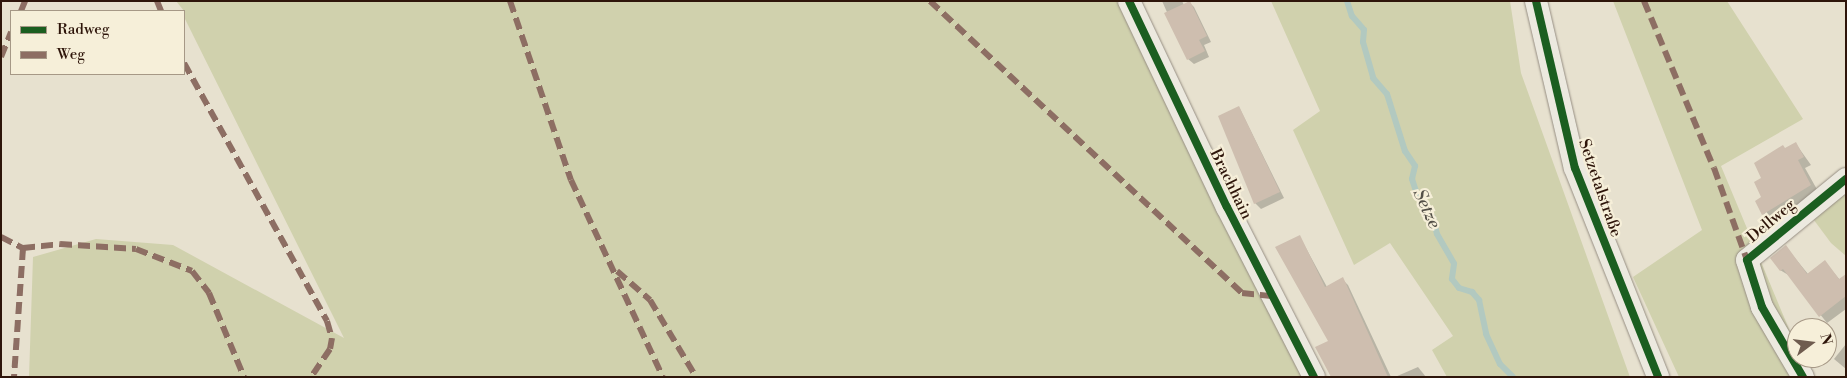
<!DOCTYPE html>
<html>
<head>
<meta charset="utf-8">
<style>
  body { margin:0 }
  #map { position:relative; width:1847px; height:378px; overflow:hidden; background:#e7e1cf; font-family:"Libre Bodoni",serif }
  div>[style] { position:absolute }
  [style*='--x'] { left:calc(var(--x)*1px); top:calc(var(--y)*1px); width:calc(var(--w)*1px); rotate:calc(var(--a)*1deg) }
  .green>* { inset:0; background:#d0d1ad }
  .shadow>* { inset:0; background:#0003 }
  .stream>* { height:6px; margin:-3px; padding:0 3px; transform-origin:3px; border-radius:3px; background:#b2c9c0 }
  .building>* { inset:0; background:#cebeaf }
  .roads { filter:drop-shadow(0 0 1px #968e83) drop-shadow(0 0 1px #968e83) }
  .minor>* { height:22px; margin:-11px; padding:0 11px; transform-origin:11px; border-radius:11px; background:#ece9df }
  .quiet>* { height:6px; margin-top:-3px; transform-origin:0; background:repeating-linear-gradient(90deg,#8d6e63 0 12px,transparent 0 18px) }
  .cycleway>* { height:8px; margin:-4px; padding:0 4px; transform-origin:4px; border-radius:4px; background:#1b5e20 }
  span { translate:-50% -50%; white-space:nowrap; text-align:center; line-height:1.15; -webkit-text-stroke:4.5px #f6efd9; paint-order:stroke }
  .street-label { font-size:16px; color:#2e150a }
  .water-label { font-size:18px; color:#545048; font-style:italic }
  .frame { position:absolute; inset:0; border:2px solid #2e150a; pointer-events:none }
  .legend { position:absolute; left:10px; top:10px; width:175px; height:65px; box-sizing:border-box; background:#f6efd9; border:1px solid #a69886; margin:0; padding:6px 9px; list-style:none; font-size:15px; color:#2e150a }
  .legend li { display:flex; align-items:center; gap:10px; height:25px }
  .legend b { width:25px; border:1px solid #a69886 }
  .north { position:absolute; left:1787px; top:318px; width:50px; height:50px; box-sizing:border-box; background:#f6efd9; border:1px solid #a69886; border-radius:50%; rotate:75deg; font-size:14px; font-weight:700; line-height:20px; text-align:center; color:#2e150a }
  .north::after { content:''; display:block; margin:auto; width:18px; height:22px; background:#6f5c4f; clip-path:polygon(50% 0,100% 100%,50% 72%,0 100%) }
</style>
</head>
<body>
<div id="map">
  <div class="green">
    <div style="clip-path:polygon(176px 1px,1127px 1px,1306px 377px,29px 377px,33px 257px,96px 239px,173px 245px,344px 338px,184px 17px,184px 11px)"></div>
    <div style="clip-path:polygon(1271px 1px,1510px 1px,1521px 73px,1630px 377px,1447px 377px,1432px 350px,1453px 336px,1390px 243px,1354px 265px,1293px 130px,1320px 111px)"></div>
    <div style="clip-path:polygon(1613px 1px,1727px 1px,1803px 119px,1721px 166px,1809px 377px,1679px 377px,1633px 277px,1702px 230px)"></div>
    <div style="clip-path:polygon(1846px 174px,1846px 256px,1831px 243px,1805px 208px)"></div>
  </div>
  <div class="shadow">
    <div style="clip-path:polygon(1162px 1px,1182px 1px,1184px 5px,1189px 2px,1194px 7px,1211px 42px,1204px 45px,1209px 57px,1194px 64px,1188px 59px)"></div>
    <div style="clip-path:polygon(1239px 107px,1284px 198px,1261px 209px,1255px 203px)"></div>
    <div style="clip-path:polygon(1796px 144px,1811px 165px,1805px 168px,1819px 193px,1771px 222px,1763px 214px,1763px 178px,1786px 149px)"></div>
    <div style="clip-path:polygon(1300px 237px,1327px 287px,1342px 279px,1348px 285px,1391px 377px,1333px 377px,1329px 341px)"></div>
    <div style="clip-path:polygon(1786px 247px,1808px 274px,1825px 262px,1840px 280px,1846px 276px,1846px 309px,1827px 323px,1790px 276px,1780px 270px)"></div>
    <div style="clip-path:polygon(1846px 344px,1846px 369px,1834px 359px)"></div>
    <div style="clip-path:polygon(1418px 367px,1426px 377px,1395px 377px)"></div>
  </div>
  <div class="stream">
    <div style="--x:1347;--y:1;--w:16;--a:72"></div>
    <div style="--x:1352;--y:16;--w:18;--a:49"></div>
    <div style="--x:1364;--y:30;--w:12;--a:95"></div>
    <div style="--x:1363;--y:42;--w:37;--a:74"></div>
    <div style="--x:1373;--y:78;--w:21;--a:49"></div>
    <div style="--x:1387;--y:94;--w:60;--a:72.5"></div>
    <div style="--x:1405;--y:151;--w:18;--a:56"></div>
    <div style="--x:1415;--y:166;--w:13;--a:103"></div>
    <div style="--x:1412;--y:179;--w:19;--a:72"></div>
    <div style="--x:1418;--y:197;--w:26;--a:54"></div>
    <div style="--x:1433;--y:218;--w:16;--a:76"></div>
    <div style="--x:1437;--y:234;--w:34;--a:60"></div>
    <div style="--x:1454;--y:264;--w:15;--a:98"></div>
    <div style="--x:1452;--y:279;--w:11;--a:52"></div>
    <div style="--x:1459;--y:288;--w:14;--a:17"></div>
    <div style="--x:1472;--y:292;--w:11;--a:49"></div>
    <div style="--x:1479;--y:300;--w:35;--a:78"></div>
    <div style="--x:1486;--y:334;--w:33;--a:65"></div>
    <div style="--x:1500;--y:364;--w:18;--a:45"></div>
  </div>
  <div class="building">
    <div style="clip-path:polygon(1190px 1px,1207px 36px,1199px 40px,1205px 51px,1187px 60px,1164px 13px)"></div>
    <div style="clip-path:polygon(1239px 106px,1280px 192px,1254px 204px,1218px 116px)"></div>
    <div style="clip-path:polygon(1796px 142px,1804px 157px,1798px 160px,1811px 185px,1762px 215px,1755px 201px,1761px 197px,1754px 182px,1761px 178px,1754px 163px,1783px 145px,1785px 148px)"></div>
    <div style="clip-path:polygon(1300px 235px,1325px 287px,1343px 277px,1388px 377px,1331px 377px,1315px 347px,1328px 341px,1275px 247px)"></div>
    <div style="clip-path:polygon(1786px 245px,1807px 274px,1825px 260px,1839px 279px,1846px 274px,1846px 296px,1819px 317px,1783px 269px,1780px 271px,1770px 258px)"></div>
  </div>
  <div class="roads">
    <div class="minor">
      <div style="--x:1129;--y:1;--w:228;--a:64.6"></div>
      <div style="--x:1227;--y:207;--w:191;--a:62.9"></div>
      <div style="--x:1536;--y:1;--w:171;--a:76.9"></div>
      <div style="--x:1575;--y:168;--w:225;--a:68.3"></div>
      <div style="--x:1803;--y:377;--w:81;--a:-120.4"></div>
      <div style="--x:1762;--y:307;--w:49;--a:-107.7"></div>
      <div style="--x:1747;--y:260;--w:128;--a:-39.3"></div>
    </div>
  </div>
  <div class="quiet">
    <div style="--x:157;--y:1;--w:11;--a:68"></div>
    <div style="--x:510;--y:1;--w:189;--a:71.2"></div>
    <div style="--x:571;--y:180;--w:217;--a:65"></div>
    <div style="--x:930;--y:1;--w:427;--a:43.1"></div>
    <div style="--x:1242;--y:293;--w:30;--a:6"></div>
    <div style="--x:1644;--y:1;--w:181;--a:67.3"></div>
    <div style="--x:1714;--y:168;--w:98;--a:70.3"></div>
    <div style="--x:21;--y:11;--w:11;--a:-68"></div>
    <div style="--x:1;--y:57;--w:27;--a:-68"></div>
    <div style="--x:184;--y:63;--w:295;--a:61"></div>
    <div style="--x:327;--y:321;--w:18;--a:74"></div>
    <div style="--x:332;--y:338;--w:11;--a:100"></div>
    <div style="--x:330;--y:349;--w:34;--a:124"></div>
    <div style="--x:1;--y:237;--w:25;--a:27"></div>
    <div style="--x:23;--y:248;--w:129;--a:94"></div>
    <div style="--x:23;--y:248;--w:37;--a:-6"></div>
    <div style="--x:60;--y:244;--w:76;--a:3.8"></div>
    <div style="--x:136;--y:249;--w:60;--a:21.4"></div>
    <div style="--x:192;--y:271;--w:28;--a:52"></div>
    <div style="--x:209;--y:293;--w:91;--a:67.4"></div>
    <div style="--x:617;--y:271;--w:44;--a:41.3"></div>
    <div style="--x:650;--y:300;--w:90;--a:59.1"></div>
  </div>
  <div class="cycleway">
    <div style="--x:1129;--y:1;--w:228;--a:64.6"></div>
    <div style="--x:1227;--y:207;--w:191;--a:62.9"></div>
    <div style="--x:1536;--y:1;--w:171;--a:76.9"></div>
    <div style="--x:1575;--y:168;--w:225;--a:68.3"></div>
    <div style="--x:1803;--y:377;--w:81;--a:-120.4"></div>
    <div style="--x:1762;--y:307;--w:49;--a:-107.7"></div>
    <div style="--x:1747;--y:260;--w:128;--a:-39.3"></div>
  </div>
  <div class="street-label">
    <span style="left:1231px;top:184px;rotate:64deg">Brachhain</span>
    <span style="left:1600px;top:188px;rotate:71deg">Setzetalstraße</span>
    <span style="left:1771px;top:221px;rotate:-40deg">Dellweg</span>
  </div>
  <div class="water-label">
    <span style="left:1426px;top:209px;rotate:65deg">Setze</span>
  </div>
  <div class="frame"></div>
  <ul class="legend">
  <li><b style="height:6px;background:#1b5e20"></b>Radweg</li>
  <li><b style="height:6px;background:#8d6e63"></b>Weg</li>
  </ul>
  <div class="north">N</div>
</div>
</body>
</html>
